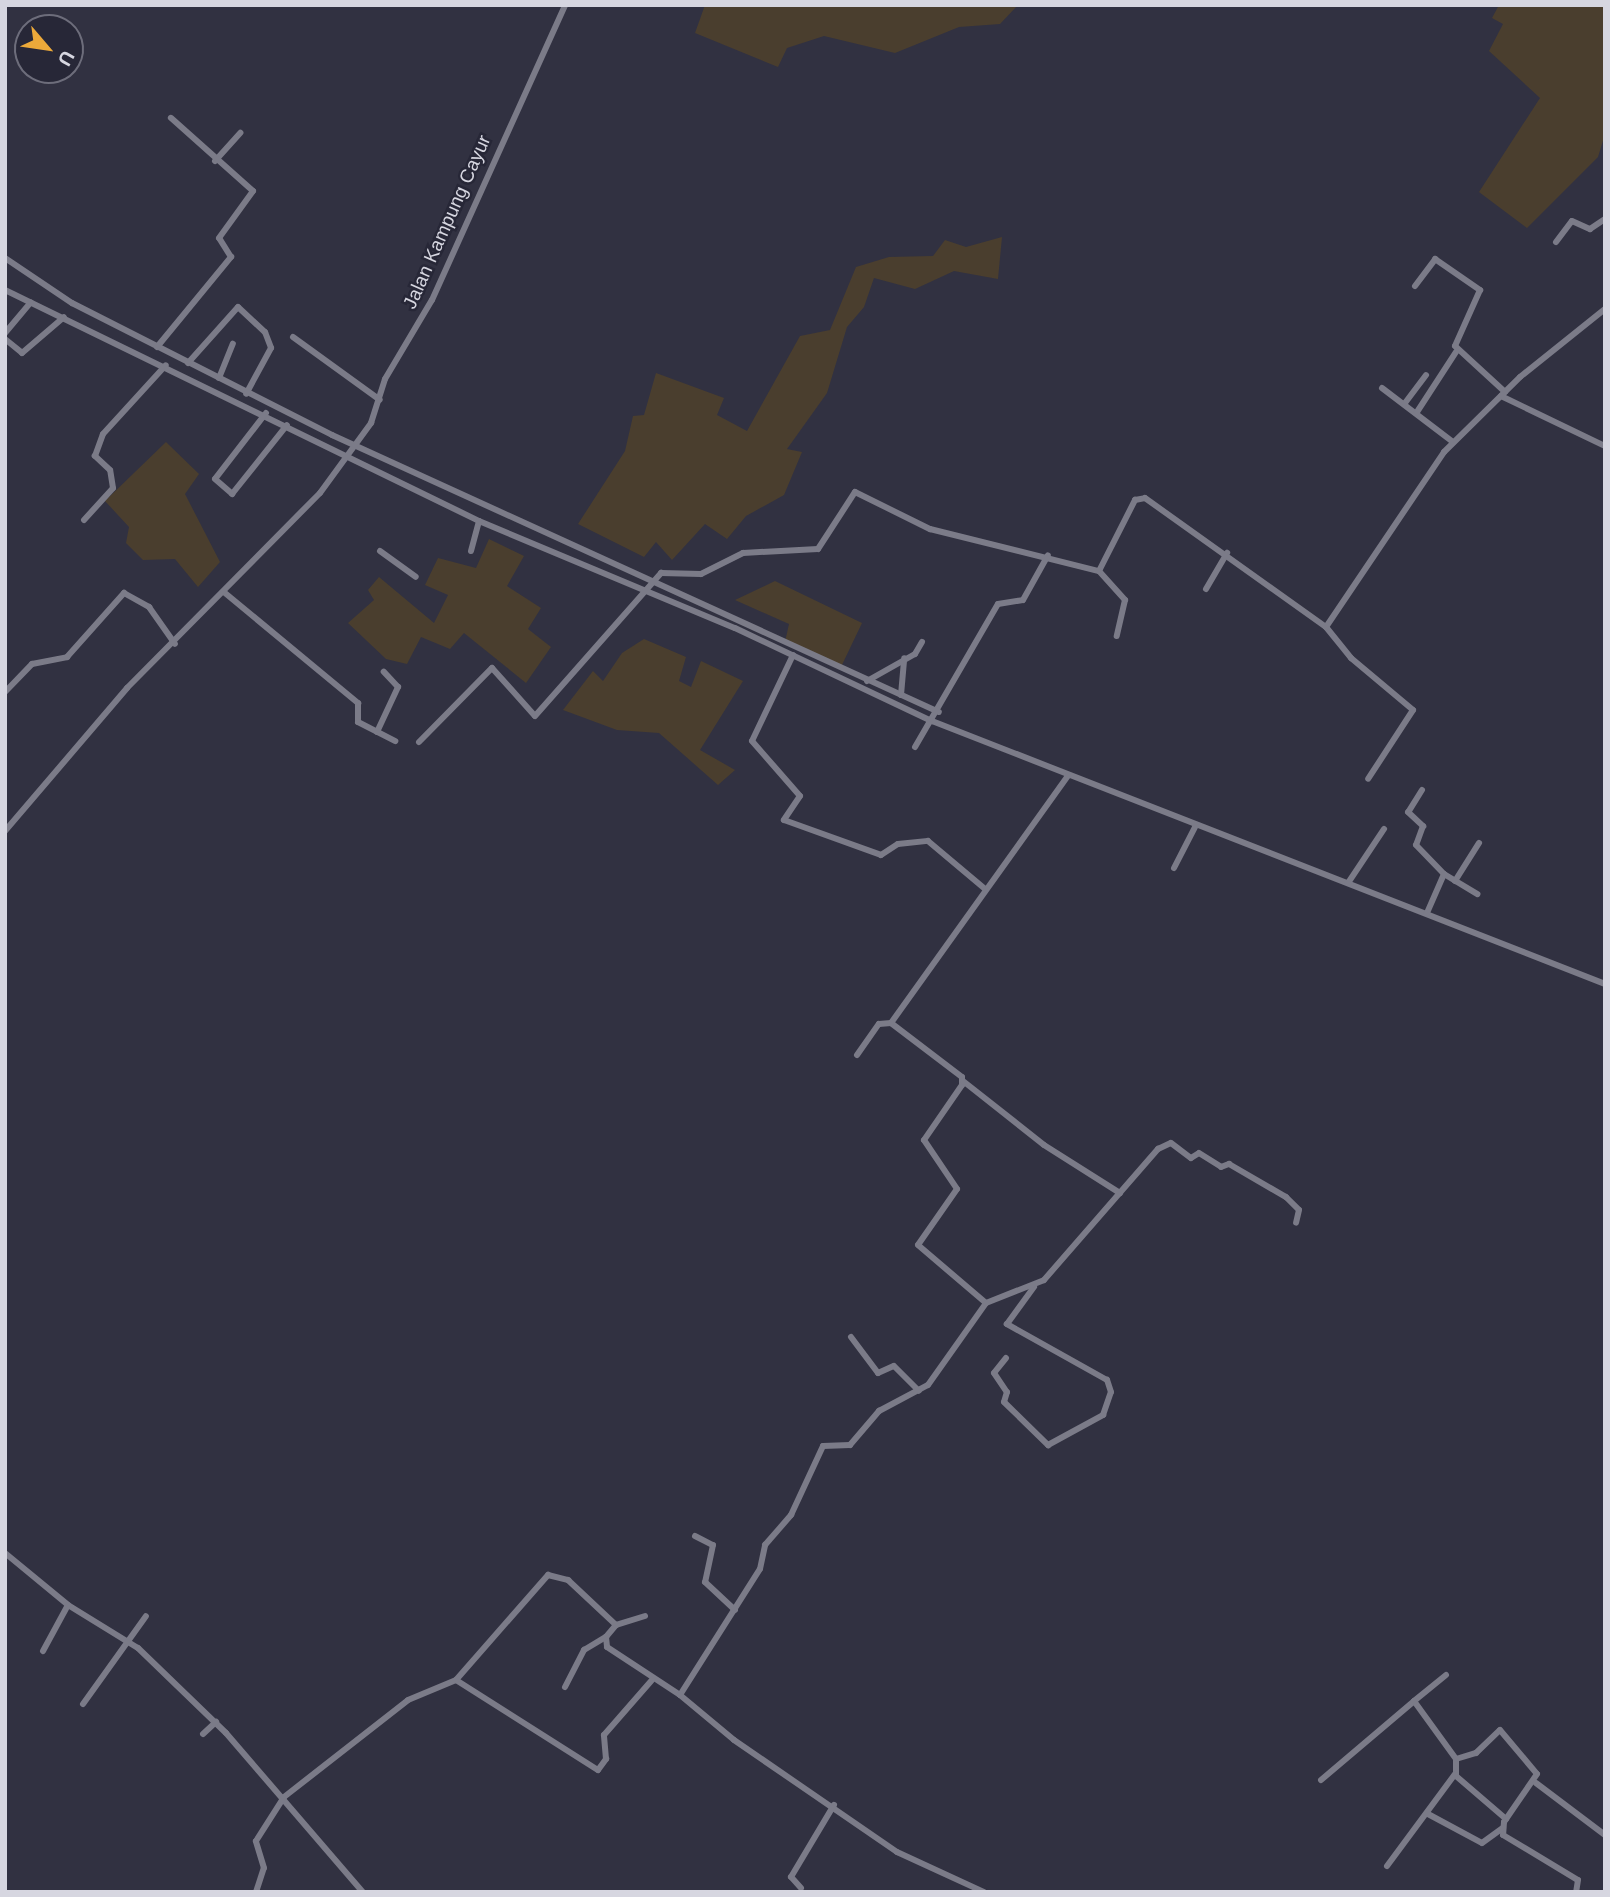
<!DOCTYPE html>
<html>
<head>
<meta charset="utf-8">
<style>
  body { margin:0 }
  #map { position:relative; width:1610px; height:1897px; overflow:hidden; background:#313141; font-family:Helvetica,sans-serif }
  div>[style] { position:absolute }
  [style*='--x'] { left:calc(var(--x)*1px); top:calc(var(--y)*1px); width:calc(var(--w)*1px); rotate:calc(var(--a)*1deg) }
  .green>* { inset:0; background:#4a3e2e }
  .minor>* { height:6px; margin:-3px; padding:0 3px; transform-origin:3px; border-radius:3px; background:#7b7b88 }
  span { translate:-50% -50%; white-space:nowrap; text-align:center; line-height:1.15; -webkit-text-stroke:5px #272737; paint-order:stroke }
  .street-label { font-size:19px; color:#d6d6e0 }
  .frame { position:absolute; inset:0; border:7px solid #d6d6e0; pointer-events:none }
  .north { position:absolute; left:14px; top:14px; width:70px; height:70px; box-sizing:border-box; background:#272737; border:2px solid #6d6d7b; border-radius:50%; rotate:119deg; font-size:19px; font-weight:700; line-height:28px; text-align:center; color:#d6d6e0 }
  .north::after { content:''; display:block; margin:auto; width:24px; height:32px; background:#eca93a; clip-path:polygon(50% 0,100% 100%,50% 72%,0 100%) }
</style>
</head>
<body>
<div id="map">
  <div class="green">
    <div style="clip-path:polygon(705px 5px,1018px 5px,1000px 24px,959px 27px,895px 53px,824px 36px,787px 48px,778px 67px,695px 33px)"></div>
    <div style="clip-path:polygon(1499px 5px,1605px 5px,1605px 134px,1598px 157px,1527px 228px,1479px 192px,1540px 98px,1489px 51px,1503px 24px,1492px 18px)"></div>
    <div style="clip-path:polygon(1002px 237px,998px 279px,954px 271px,915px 289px,874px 278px,864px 307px,847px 327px,827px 393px,787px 449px,802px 452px,784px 495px,746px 516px,727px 539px,705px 524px,672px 560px,656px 542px,644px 557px,578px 524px,625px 451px,633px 416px,644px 415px,656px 373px,724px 398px,717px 415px,747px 431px,800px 336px,830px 330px,856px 267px,889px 257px,933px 256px,945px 240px,966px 247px)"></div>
    <div style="clip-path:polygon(166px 442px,199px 474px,185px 494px,220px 562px,198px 587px,175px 559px,143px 560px,126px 543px,129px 527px,105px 501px)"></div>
    <div style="clip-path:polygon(489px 539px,524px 556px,507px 586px,541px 608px,528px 629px,551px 647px,526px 683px,464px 633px,450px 649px,421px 637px,407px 664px,386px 659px,348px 623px,374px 600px,368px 590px,379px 577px,434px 623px,448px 595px,425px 585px,438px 558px,476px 568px)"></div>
    <div style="clip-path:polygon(775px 581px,862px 623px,840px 669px,785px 642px,789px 624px,735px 600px)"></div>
    <div style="clip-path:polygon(644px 639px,686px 657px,679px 681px,691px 687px,701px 661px,743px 681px,700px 750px,735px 770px,718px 785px,659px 733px,617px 730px,563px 710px,593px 671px,603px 681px,622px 653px)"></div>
  </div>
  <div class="minor">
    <div style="--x:215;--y:161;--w:38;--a:-48"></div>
    <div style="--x:1556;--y:242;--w:26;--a:-53"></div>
    <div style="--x:1572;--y:221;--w:20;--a:24"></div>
    <div style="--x:1590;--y:229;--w:18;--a:-34"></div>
    <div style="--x:5;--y:258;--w:81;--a:33.9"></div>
    <div style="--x:72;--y:303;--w:292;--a:26.9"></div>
    <div style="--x:332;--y:435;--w:667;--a:24.53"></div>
    <div style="--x:1415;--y:286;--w:34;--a:-53"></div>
    <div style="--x:1435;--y:259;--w:55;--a:34.6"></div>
    <div style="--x:1480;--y:290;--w:61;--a:114.1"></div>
    <div style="--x:1455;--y:346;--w:68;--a:42.6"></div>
    <div style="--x:5;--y:290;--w:527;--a:25.98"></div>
    <div style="--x:479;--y:521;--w:277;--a:22.7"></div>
    <div style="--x:735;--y:628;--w:218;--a:25.3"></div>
    <div style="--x:932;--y:721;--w:723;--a:21.34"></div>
    <div style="--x:5;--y:333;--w:40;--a:-50"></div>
    <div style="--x:293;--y:337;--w:107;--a:35.9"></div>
    <div style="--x:5;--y:339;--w:22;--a:39"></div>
    <div style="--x:22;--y:353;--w:55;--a:-40.6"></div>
    <div style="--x:157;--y:347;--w:117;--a:-50.6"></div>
    <div style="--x:231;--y:257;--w:22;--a:-122"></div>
    <div style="--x:219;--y:238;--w:58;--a:-54.1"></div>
    <div style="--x:253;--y:191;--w:110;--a:-138.3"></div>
    <div style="--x:188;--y:363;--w:75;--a:-48.2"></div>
    <div style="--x:238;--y:307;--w:37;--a:43"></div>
    <div style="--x:265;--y:332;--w:17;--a:69"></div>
    <div style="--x:271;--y:348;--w:52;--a:118.5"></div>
    <div style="--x:219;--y:378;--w:37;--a:-68"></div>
    <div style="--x:1382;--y:388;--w:89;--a:37.3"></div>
    <div style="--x:1501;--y:396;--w:115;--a:25.7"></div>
    <div style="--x:1405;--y:403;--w:35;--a:-53"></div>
    <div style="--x:1417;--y:412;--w:72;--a:-57"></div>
    <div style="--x:266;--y:413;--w:83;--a:127.7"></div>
    <div style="--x:215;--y:479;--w:23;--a:41"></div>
    <div style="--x:232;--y:494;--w:88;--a:-51.4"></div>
    <div style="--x:84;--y:520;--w:43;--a:-47.8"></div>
    <div style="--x:113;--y:488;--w:18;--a:-99"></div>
    <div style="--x:110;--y:470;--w:21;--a:-137"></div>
    <div style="--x:95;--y:456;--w:23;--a:-70"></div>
    <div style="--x:103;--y:434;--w:93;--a:-47.6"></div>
    <div style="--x:380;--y:551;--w:44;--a:35.8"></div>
    <div style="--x:471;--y:551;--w:31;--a:-75"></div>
    <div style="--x:1099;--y:571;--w:39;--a:48"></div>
    <div style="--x:1125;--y:600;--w:37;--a:103"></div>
    <div style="--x:1206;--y:589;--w:42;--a:-59.7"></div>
    <div style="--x:225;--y:593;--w:173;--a:39.6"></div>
    <div style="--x:358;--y:703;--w:19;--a:90"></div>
    <div style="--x:358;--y:722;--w:42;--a:27.2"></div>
    <div style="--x:1326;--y:627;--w:40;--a:51"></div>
    <div style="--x:1351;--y:658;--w:81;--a:40"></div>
    <div style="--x:1413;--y:710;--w:82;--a:123.1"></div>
    <div style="--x:793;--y:655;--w:95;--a:115.5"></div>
    <div style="--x:752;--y:741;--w:73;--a:48.9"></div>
    <div style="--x:800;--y:796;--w:29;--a:124"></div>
    <div style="--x:784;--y:820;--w:103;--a:19.8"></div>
    <div style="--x:881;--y:855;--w:20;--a:-33"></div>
    <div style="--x:898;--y:844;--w:30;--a:-6"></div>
    <div style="--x:928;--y:841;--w:73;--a:40"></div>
    <div style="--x:867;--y:681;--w:55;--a:-29.4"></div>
    <div style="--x:915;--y:654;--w:14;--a:-60"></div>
    <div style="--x:5;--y:692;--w:39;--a:-46"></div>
    <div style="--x:32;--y:664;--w:36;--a:-11"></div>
    <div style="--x:67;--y:657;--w:86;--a:-48.3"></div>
    <div style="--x:124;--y:593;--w:29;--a:29"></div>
    <div style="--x:149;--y:607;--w:45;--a:54.9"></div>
    <div style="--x:901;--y:695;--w:37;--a:-85"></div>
    <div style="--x:377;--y:732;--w:50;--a:-65"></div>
    <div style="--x:398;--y:687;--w:21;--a:-133"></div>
    <div style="--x:419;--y:742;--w:104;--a:-45.4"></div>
    <div style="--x:492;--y:668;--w:64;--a:48.1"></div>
    <div style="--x:535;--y:716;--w:191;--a:-48.6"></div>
    <div style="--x:661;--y:573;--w:40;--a:1.4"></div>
    <div style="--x:701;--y:574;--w:47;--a:-26.6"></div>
    <div style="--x:743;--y:553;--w:75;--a:-3.1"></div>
    <div style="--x:818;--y:549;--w:68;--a:-57"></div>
    <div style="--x:855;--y:492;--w:84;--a:26.3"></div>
    <div style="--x:930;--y:529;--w:174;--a:14"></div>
    <div style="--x:1099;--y:571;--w:80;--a:-63.1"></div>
    <div style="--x:1135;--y:500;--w:10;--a:-11"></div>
    <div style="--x:1145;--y:498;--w:222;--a:35.5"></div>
    <div style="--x:1326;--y:627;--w:211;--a:-56"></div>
    <div style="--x:1444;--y:452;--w:107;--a:-44.6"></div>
    <div style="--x:1520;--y:377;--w:109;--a:-38.7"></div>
    <div style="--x:915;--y:747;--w:165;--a:-59.9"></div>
    <div style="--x:998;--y:604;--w:25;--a:-9"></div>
    <div style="--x:1023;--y:600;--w:51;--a:-60.9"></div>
    <div style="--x:1422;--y:790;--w:26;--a:122"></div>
    <div style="--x:1408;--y:812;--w:21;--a:43"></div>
    <div style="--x:1423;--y:826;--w:20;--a:110"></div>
    <div style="--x:1416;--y:845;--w:40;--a:46"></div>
    <div style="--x:1444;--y:874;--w:43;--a:113.6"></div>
    <div style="--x:5;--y:831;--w:188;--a:-49.5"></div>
    <div style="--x:127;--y:688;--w:274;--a:-45.3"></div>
    <div style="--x:320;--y:493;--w:87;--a:-53.9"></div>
    <div style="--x:371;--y:423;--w:46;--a:-72.3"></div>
    <div style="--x:385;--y:379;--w:92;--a:-59.3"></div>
    <div style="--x:432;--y:300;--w:324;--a:-65.7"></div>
    <div style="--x:1174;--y:868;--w:48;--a:-62.9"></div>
    <div style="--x:1444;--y:874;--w:39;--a:31"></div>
    <div style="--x:1455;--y:881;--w:45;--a:-57.7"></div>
    <div style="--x:1348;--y:883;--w:65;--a:-56.3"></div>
    <div style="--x:891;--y:1023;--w:89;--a:37.3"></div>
    <div style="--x:962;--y:1077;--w:8;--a:90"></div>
    <div style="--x:962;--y:1085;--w:67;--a:124.6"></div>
    <div style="--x:924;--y:1140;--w:59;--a:56"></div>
    <div style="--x:957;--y:1189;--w:68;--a:124.9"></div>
    <div style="--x:918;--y:1245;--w:89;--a:40.5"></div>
    <div style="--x:857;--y:1055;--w:38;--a:-55"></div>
    <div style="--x:879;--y:1024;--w:12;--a:-5"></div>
    <div style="--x:891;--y:1023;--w:304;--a:-54.4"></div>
    <div style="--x:963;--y:1081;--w:103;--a:38.3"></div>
    <div style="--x:1044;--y:1145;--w:90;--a:32.3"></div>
    <div style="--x:851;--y:1337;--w:45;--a:53.1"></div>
    <div style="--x:878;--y:1373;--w:17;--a:-24"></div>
    <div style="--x:894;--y:1366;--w:35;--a:45"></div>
    <div style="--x:1006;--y:1358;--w:19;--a:129"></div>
    <div style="--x:994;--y:1373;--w:23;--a:56"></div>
    <div style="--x:1007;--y:1392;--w:10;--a:107"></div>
    <div style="--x:1004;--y:1402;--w:62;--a:44.3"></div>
    <div style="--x:1048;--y:1445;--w:63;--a:-28.6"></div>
    <div style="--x:1103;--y:1415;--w:24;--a:-71"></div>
    <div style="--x:1111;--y:1392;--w:13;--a:-108"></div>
    <div style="--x:1107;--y:1380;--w:115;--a:-150.8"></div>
    <div style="--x:1007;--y:1324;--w:46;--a:-53.9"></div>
    <div style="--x:695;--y:1536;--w:20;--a:27"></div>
    <div style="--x:713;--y:1545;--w:38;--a:102"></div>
    <div style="--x:705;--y:1582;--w:41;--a:43"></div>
    <div style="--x:5;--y:1553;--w:82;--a:39.5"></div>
    <div style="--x:68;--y:1605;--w:82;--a:31.6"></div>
    <div style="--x:138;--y:1648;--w:122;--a:44"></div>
    <div style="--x:226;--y:1733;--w:210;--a:49.3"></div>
    <div style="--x:645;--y:1616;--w:30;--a:163"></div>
    <div style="--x:616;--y:1625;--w:16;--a:130"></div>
    <div style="--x:606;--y:1637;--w:10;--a:84"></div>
    <div style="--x:607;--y:1647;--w:87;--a:33.3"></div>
    <div style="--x:680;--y:1695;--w:149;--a:-57.6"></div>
    <div style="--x:760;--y:1569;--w:25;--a:-78"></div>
    <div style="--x:765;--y:1545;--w:40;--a:-49"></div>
    <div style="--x:791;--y:1515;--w:76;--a:-65.1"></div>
    <div style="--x:823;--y:1446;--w:27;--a:-2"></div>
    <div style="--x:850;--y:1445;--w:45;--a:-49.5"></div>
    <div style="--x:879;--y:1411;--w:55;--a:-28"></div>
    <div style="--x:928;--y:1385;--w:100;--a:-54.7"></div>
    <div style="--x:986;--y:1303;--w:62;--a:-21.6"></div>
    <div style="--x:1044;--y:1280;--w:174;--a:-49"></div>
    <div style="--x:1158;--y:1149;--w:14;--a:-25"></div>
    <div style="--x:1171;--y:1143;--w:25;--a:37"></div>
    <div style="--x:1191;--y:1158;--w:9;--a:-32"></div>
    <div style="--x:1199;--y:1153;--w:26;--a:32"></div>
    <div style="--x:1221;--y:1167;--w:9;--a:-21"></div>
    <div style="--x:1229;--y:1164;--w:66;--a:30.1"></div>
    <div style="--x:1286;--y:1197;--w:18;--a:45"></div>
    <div style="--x:1299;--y:1210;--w:13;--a:103"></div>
    <div style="--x:43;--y:1651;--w:52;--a:-61.5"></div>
    <div style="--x:1446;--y:1675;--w:41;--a:140.9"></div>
    <div style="--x:1414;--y:1701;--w:72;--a:54.1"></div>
    <div style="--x:1456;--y:1759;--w:17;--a:90"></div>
    <div style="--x:1456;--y:1776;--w:66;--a:40.7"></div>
    <div style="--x:456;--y:1680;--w:168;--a:32.4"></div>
    <div style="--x:598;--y:1770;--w:14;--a:-54"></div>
    <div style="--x:606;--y:1759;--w:24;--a:-95"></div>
    <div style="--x:604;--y:1735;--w:73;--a:-48.9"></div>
    <div style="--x:565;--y:1687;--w:42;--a:-62.8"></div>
    <div style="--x:584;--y:1650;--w:26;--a:-31"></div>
    <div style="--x:680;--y:1695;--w:70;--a:39.8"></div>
    <div style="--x:734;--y:1740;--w:198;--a:34.5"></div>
    <div style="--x:897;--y:1852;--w:96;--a:24.7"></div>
    <div style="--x:83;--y:1704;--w:108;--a:-54.4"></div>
    <div style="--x:203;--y:1734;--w:18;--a:-43"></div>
    <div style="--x:1456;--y:1759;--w:21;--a:-17"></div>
    <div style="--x:1476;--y:1753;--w:33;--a:-44"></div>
    <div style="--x:1500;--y:1730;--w:57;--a:49.9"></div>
    <div style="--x:1537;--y:1774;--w:58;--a:124.5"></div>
    <div style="--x:1504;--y:1822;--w:13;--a:94"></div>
    <div style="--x:1503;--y:1835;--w:87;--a:31"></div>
    <div style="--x:1578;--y:1880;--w:12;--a:99"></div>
    <div style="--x:1321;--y:1780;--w:122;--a:-40.3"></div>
    <div style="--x:1536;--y:1783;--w:86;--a:37"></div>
    <div style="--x:1428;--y:1814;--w:61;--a:28.2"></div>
    <div style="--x:1482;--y:1843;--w:26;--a:-36"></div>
    <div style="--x:1387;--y:1866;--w:114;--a:-53.5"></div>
    <div style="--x:801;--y:1888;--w:15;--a:-132"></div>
    <div style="--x:791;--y:1877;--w:84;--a:-59.2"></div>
    <div style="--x:256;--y:1892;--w:25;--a:-72"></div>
    <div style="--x:264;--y:1868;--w:28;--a:-107"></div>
    <div style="--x:256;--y:1841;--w:52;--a:-57.5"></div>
    <div style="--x:284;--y:1797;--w:157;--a:-38"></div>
    <div style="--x:408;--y:1700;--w:52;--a:-22.6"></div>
    <div style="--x:456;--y:1680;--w:140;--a:-48.8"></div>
    <div style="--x:548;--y:1575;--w:21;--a:14"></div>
    <div style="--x:568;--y:1580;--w:66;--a:43.2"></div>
  </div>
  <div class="street-label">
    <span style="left:447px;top:222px;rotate:-66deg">Jalan Kampung Cayur</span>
  </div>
  <div class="frame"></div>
  <div class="north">U</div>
</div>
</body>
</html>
